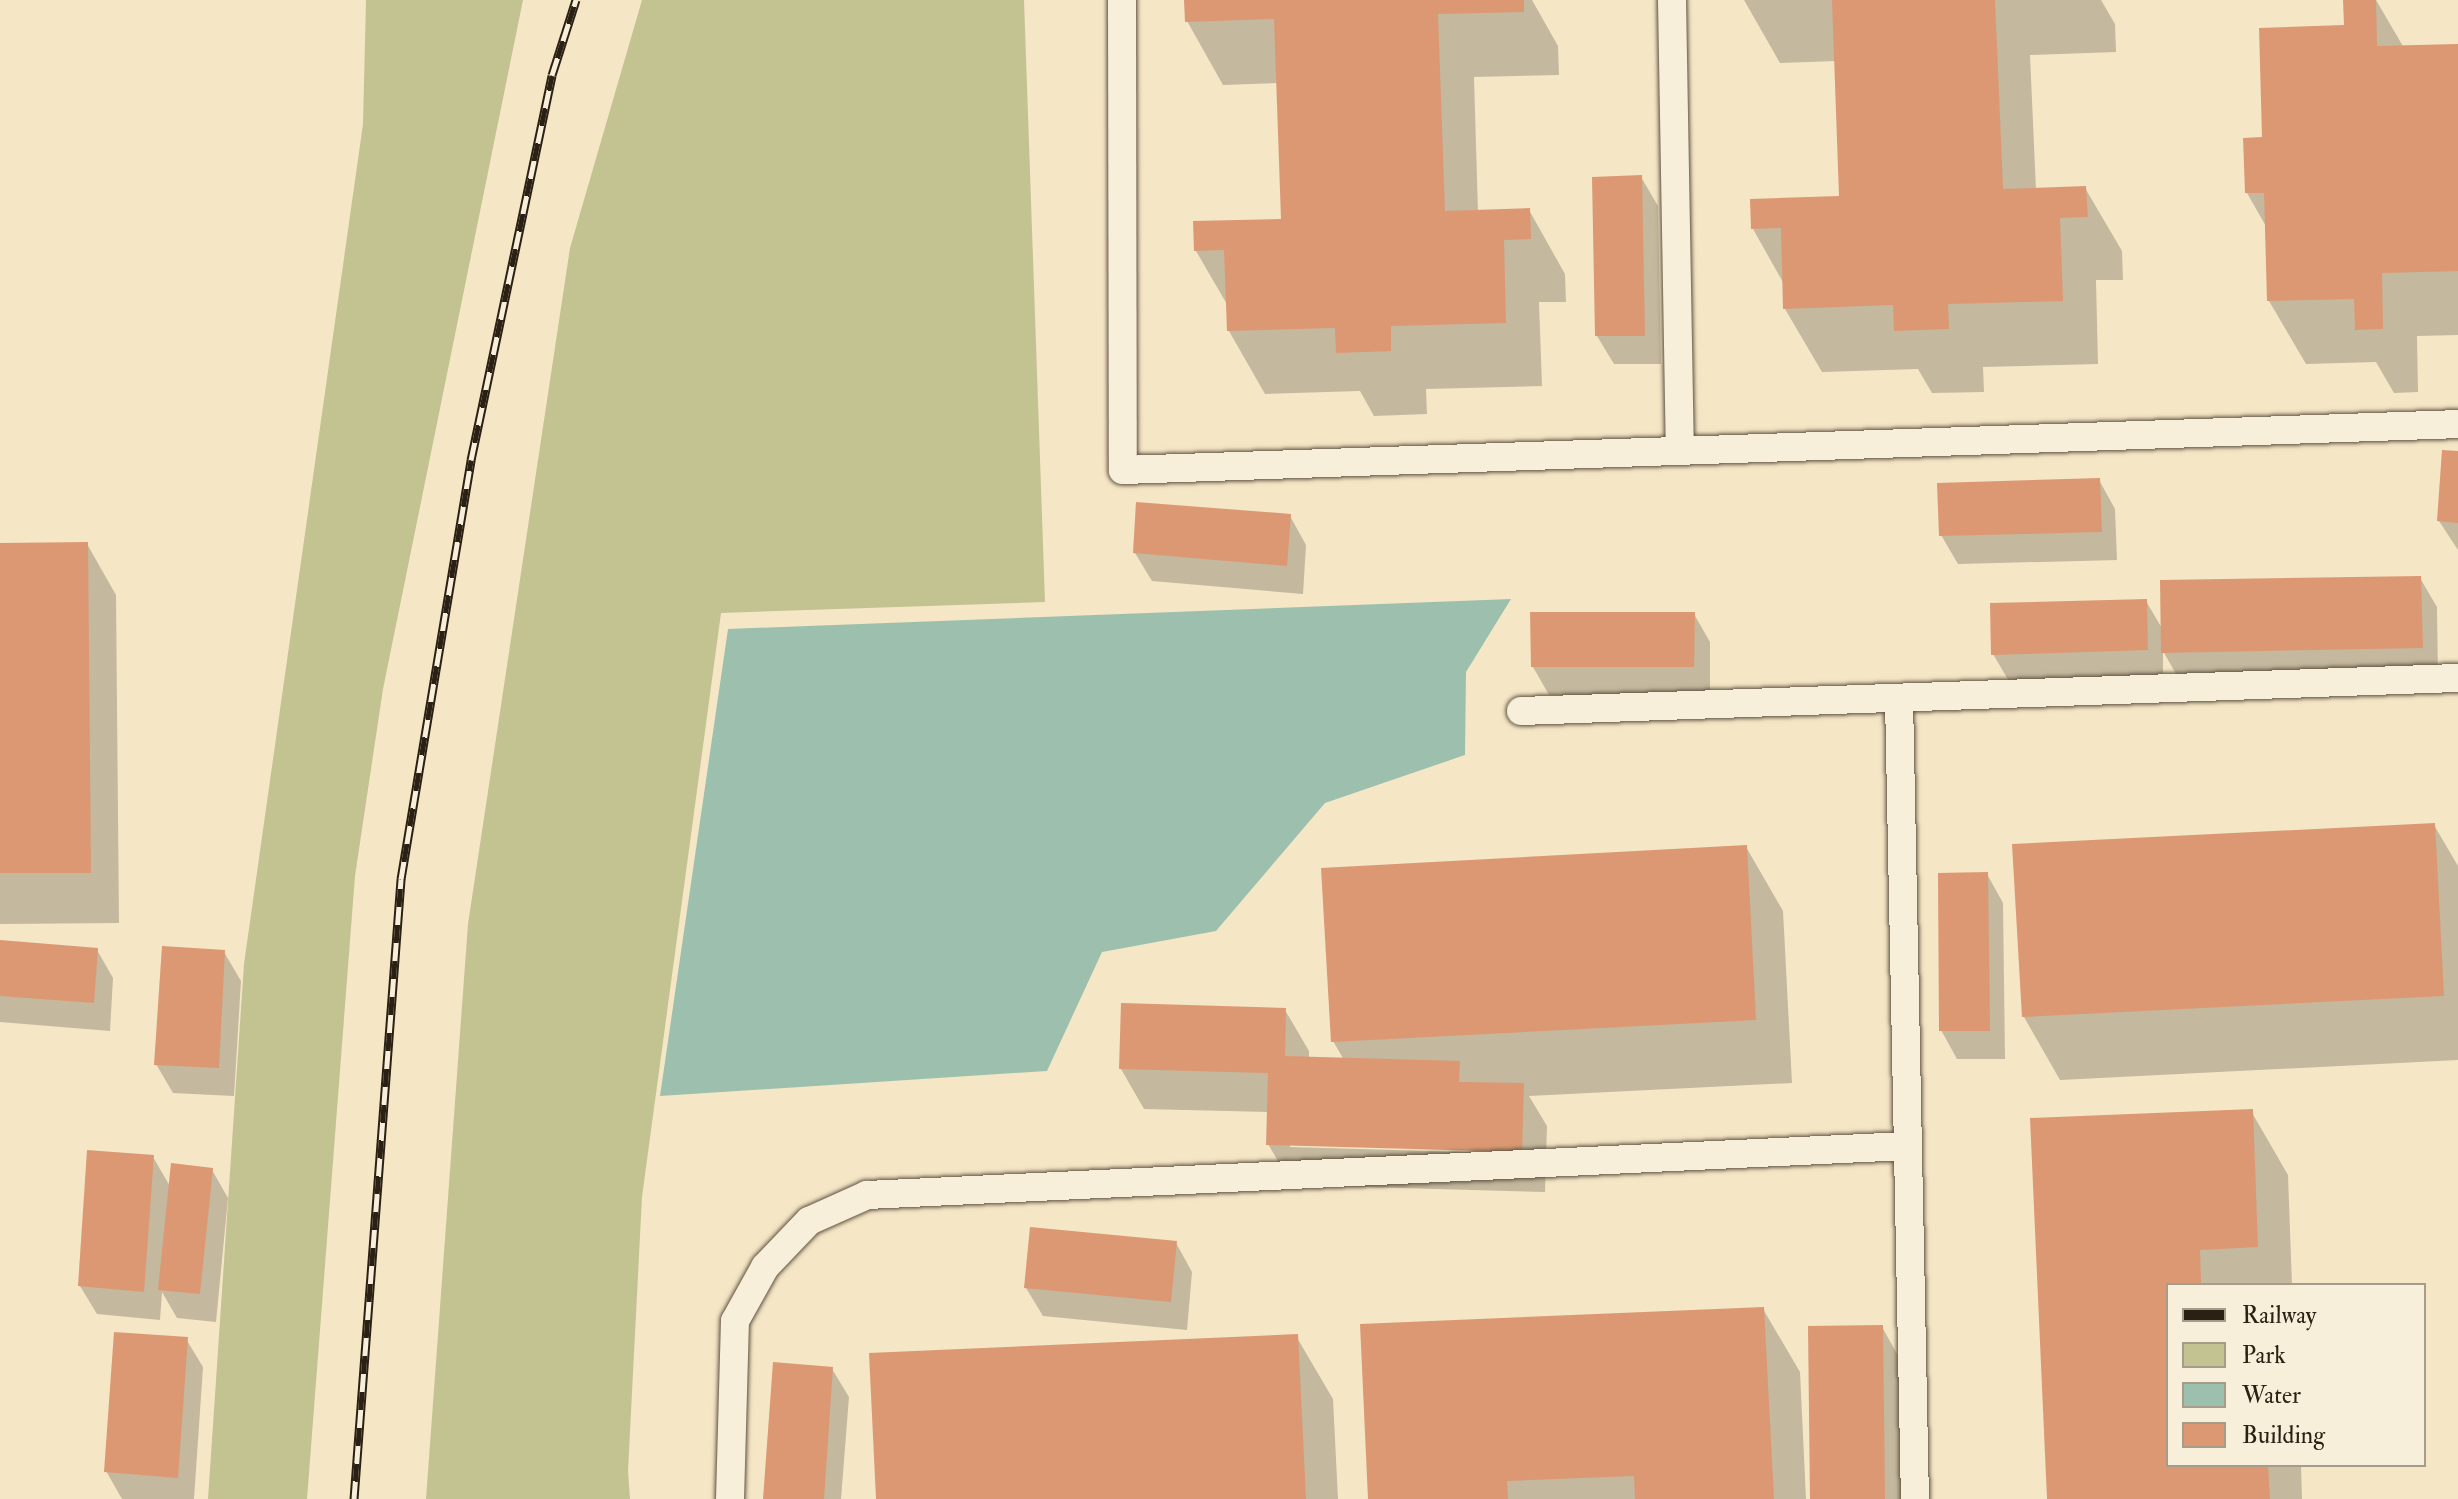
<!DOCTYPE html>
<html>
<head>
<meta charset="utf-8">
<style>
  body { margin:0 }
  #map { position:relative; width:2458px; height:1499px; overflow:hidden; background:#f5e6c6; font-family:"IM FELL Double Pica",serif }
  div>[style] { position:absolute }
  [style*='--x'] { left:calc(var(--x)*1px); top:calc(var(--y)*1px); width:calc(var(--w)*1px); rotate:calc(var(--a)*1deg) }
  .green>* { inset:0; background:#c2c391 }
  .water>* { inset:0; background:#9dc0ae }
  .shadow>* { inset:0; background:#0003 }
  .building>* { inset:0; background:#dc9873 }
  .roads { filter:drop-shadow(0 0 2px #5e5240) drop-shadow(0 0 2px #5e5240) }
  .service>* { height:28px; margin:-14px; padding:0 14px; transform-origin:14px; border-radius:14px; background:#f8efda }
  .rail>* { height:9px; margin-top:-4.5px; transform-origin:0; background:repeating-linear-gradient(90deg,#f8efda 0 18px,#2b2014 0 36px); box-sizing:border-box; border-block:2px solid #2b2014 }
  span { translate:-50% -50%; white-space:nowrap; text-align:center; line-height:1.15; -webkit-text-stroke:8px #f8efda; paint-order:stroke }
  .legend { position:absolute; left:2166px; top:1283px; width:260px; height:184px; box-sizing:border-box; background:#f8efda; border:2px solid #a69c8b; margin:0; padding:10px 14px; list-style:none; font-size:24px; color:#2b2014 }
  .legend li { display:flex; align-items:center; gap:16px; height:40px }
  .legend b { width:40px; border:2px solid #a69c8b }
</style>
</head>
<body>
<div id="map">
  <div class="green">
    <div style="clip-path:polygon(366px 0,523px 0,383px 689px,355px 876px,307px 1499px,208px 1499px,244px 964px,363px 124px)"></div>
    <div style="clip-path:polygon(642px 0,1024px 0,1045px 602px,721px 613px,642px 1197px,628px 1471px,630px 1499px,426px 1499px,468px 924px,570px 248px)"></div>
  </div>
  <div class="water">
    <div style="clip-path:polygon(1511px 599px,1466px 672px,1465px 755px,1325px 803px,1216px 931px,1102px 952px,1047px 1071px,660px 1096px,728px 629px)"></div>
  </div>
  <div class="shadow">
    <div style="clip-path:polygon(1185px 0,1532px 0,1558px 46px,1559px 75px,1474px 77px,1478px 212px,1529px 210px,1565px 274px,1566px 302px,1539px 302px,1542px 386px,1426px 389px,1427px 414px,1374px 416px,1360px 391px,1265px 394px,1229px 331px,1228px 306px,1196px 251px,1283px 221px,1278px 83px,1223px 85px,1187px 21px)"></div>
    <div style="clip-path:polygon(1744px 0,2101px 0,2115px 24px,2116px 52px,2030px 55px,2036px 190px,2085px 188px,2122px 251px,2123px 280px,2096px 280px,2098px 364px,1983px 367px,1984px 392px,1932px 393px,1918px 369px,1822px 372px,1785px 309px,1784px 284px,1753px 229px,1841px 198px,1836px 61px,1780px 63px)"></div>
    <div style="clip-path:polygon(2345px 0,2376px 0,2404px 48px,2458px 46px,2458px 335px,2417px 336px,2418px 392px,2394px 393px,2376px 362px,2306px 364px,2269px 301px,2267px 228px,2247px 193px,2264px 139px,2346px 27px)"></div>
    <div style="clip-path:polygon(1641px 177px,1658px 206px,1661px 364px,1614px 364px,1597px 336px)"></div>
    <div style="clip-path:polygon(2458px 453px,2458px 550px,2439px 521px)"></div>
    <div style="clip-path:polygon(2099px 480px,2115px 509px,2117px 560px,1958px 564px,1941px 535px)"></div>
    <div style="clip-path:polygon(1290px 516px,1306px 545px,1303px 594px,1152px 581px,1135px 553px)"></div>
    <div style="clip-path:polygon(87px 544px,116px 595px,119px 923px,0 924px,0 545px)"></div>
    <div style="clip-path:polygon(2420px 578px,2437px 607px,2438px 676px,2180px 681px,2163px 651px,2163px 678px,2010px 683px,1993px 654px,2146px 601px,2163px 630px)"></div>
    <div style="clip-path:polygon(1694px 614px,1710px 642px,1710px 695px,1549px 695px,1533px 667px)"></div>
    <div style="clip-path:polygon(2434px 825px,2458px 866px,2458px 1060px,2060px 1080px,2024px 1017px)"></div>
    <div style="clip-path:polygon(evenodd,1746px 847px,1783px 911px,1792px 1083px,1529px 1096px,1547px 1126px,1545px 1192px,1292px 1185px,1268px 1144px,1269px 1112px,1144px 1109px,1121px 1069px,1285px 1010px,1309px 1051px,1309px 1059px,1344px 1060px,1333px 1041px,1746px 847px,1290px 1143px,1532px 1150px,1532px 1154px,1290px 1147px,1290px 1143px)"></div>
    <div style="clip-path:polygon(1987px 874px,2003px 903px,2005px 1059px,1957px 1059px,1941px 1030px)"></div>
    <div style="clip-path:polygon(0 942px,97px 950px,113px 978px,110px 1031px,0 1022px)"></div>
    <div style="clip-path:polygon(224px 952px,241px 981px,234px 1096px,173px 1093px,156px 1064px)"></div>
    <div style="clip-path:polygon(2251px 1111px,2288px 1175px,2292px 1285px,2168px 1285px,2168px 1465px,2301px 1465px,2302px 1499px,2049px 1499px)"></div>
    <div style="clip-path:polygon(153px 1157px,171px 1188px,212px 1170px,228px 1198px,216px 1322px,177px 1318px,162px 1292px,160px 1320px,97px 1314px,80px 1286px)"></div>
    <div style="clip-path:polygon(1176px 1243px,1192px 1272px,1187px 1330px,1043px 1316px,1026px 1288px)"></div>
    <div style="clip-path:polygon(1763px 1309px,1800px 1372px,1806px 1499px,1370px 1499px)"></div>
    <div style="clip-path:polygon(1882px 1327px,1905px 1368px,1907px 1499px,1812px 1499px)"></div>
    <div style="clip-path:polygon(1296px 1336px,1333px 1399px,1338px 1499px,878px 1499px)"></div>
    <div style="clip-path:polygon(186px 1339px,203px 1367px,194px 1499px,122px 1499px,106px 1471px)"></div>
    <div style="clip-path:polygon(832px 1369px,849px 1397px,841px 1499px,765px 1499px)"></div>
  </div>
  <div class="building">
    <div style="clip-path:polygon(1184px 0,1524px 0,1524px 12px,1438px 14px,1445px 211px,1530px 208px,1531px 239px,1504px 240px,1506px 323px,1391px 326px,1391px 351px,1336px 353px,1335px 328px,1227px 331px,1224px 250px,1194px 251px,1193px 221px,1281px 219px,1274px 19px,1185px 22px)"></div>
    <div style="clip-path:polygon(1832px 0,1995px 0,2003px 189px,2086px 186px,2088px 217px,2060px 218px,2063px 301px,1948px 304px,1949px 329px,1894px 331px,1893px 305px,1783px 309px,1781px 228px,1751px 229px,1750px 199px,1839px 196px)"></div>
    <div style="clip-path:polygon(2343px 0,2376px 0,2377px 46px,2458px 44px,2458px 271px,2382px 273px,2383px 329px,2355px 330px,2354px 299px,2267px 301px,2264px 193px,2245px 193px,2243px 138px,2262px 137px,2259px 28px,2344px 25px)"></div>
    <div style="clip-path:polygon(1642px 175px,1645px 336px,1595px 336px,1592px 177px)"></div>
    <div style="clip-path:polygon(2442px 450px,2458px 451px,2458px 523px,2437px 521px)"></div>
    <div style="clip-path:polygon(2100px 478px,2102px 532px,1939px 536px,1937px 483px)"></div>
    <div style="clip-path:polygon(1136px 502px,1291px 514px,1287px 566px,1133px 553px)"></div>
    <div style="clip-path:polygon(88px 542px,91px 873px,0 873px,0 543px)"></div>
    <div style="clip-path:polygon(2421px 576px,2423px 648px,2161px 653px,2160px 580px)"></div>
    <div style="clip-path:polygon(2147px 599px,2148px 650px,1991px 655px,1990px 603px)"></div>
    <div style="clip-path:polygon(1530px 612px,1695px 612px,1694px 667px,1531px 667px)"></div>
    <div style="clip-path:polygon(2435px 823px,2444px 996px,2022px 1017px,2012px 844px)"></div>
    <div style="clip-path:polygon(1747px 845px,1756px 1020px,1331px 1042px,1321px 868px)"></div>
    <div style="clip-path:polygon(1988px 872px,1990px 1031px,1939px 1031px,1938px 873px)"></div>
    <div style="clip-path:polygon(0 940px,98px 948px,94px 1003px,0 996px)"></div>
    <div style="clip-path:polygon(162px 946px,225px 950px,219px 1068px,154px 1065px)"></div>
    <div style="clip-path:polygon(1121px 1003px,1286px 1008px,1285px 1056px,1460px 1061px,1459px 1082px,1524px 1083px,1522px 1152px,1266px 1145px,1268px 1073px,1119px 1069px)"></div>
    <div style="clip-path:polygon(2253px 1109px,2258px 1247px,2200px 1250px,2201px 1285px,2168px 1285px,2168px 1465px,2268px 1465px,2270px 1499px,2047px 1499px,2030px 1118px)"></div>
    <div style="clip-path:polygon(87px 1150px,154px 1155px,144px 1292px,78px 1286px)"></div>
    <div style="clip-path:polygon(171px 1163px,213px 1168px,200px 1294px,158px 1290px)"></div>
    <div style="clip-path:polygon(1030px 1227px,1177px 1241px,1171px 1302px,1024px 1288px)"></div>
    <div style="clip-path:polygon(1764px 1307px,1774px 1499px,1635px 1499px,1634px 1476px,1507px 1481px,1508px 1499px,1368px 1499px,1360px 1324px)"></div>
    <div style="clip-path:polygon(1883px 1325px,1885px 1499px,1810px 1499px,1808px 1326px)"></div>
    <div style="clip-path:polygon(114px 1332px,188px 1337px,178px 1478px,104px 1472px)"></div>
    <div style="clip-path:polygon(1298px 1334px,1306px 1499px,876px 1499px,869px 1353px)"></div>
    <div style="clip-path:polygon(773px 1362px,833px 1367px,824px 1499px,763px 1499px)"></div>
  </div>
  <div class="roads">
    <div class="service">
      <div style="--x:1122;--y:0;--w:470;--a:89.9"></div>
      <div style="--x:1123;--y:470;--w:1336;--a:-1.97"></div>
      <div style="--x:1672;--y:0;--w:450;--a:89"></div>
      <div style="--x:1899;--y:698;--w:801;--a:88.86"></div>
      <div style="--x:1521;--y:711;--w:938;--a:-2.02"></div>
      <div style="--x:730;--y:1499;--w:178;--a:-88.4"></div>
      <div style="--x:735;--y:1321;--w:62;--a:-60.9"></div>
      <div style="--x:765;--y:1267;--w:64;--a:-46.3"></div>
      <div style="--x:809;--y:1221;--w:64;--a:-24.1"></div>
      <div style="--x:867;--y:1195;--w:1041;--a:-2.7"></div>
    </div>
  </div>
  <div class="rail">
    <div style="--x:354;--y:1499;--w:622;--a:-85.66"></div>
    <div style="--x:401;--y:879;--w:425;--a:-80.5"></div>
    <div style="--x:471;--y:460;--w:393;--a:-78.1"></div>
    <div style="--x:552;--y:75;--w:79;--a:-72.3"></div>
  </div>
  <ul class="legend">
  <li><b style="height:10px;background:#2b2014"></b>Railway</li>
  <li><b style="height:22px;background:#c2c391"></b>Park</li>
  <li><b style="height:22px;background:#9dc0ae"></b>Water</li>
  <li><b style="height:22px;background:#dc9873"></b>Building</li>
  </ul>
</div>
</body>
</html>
